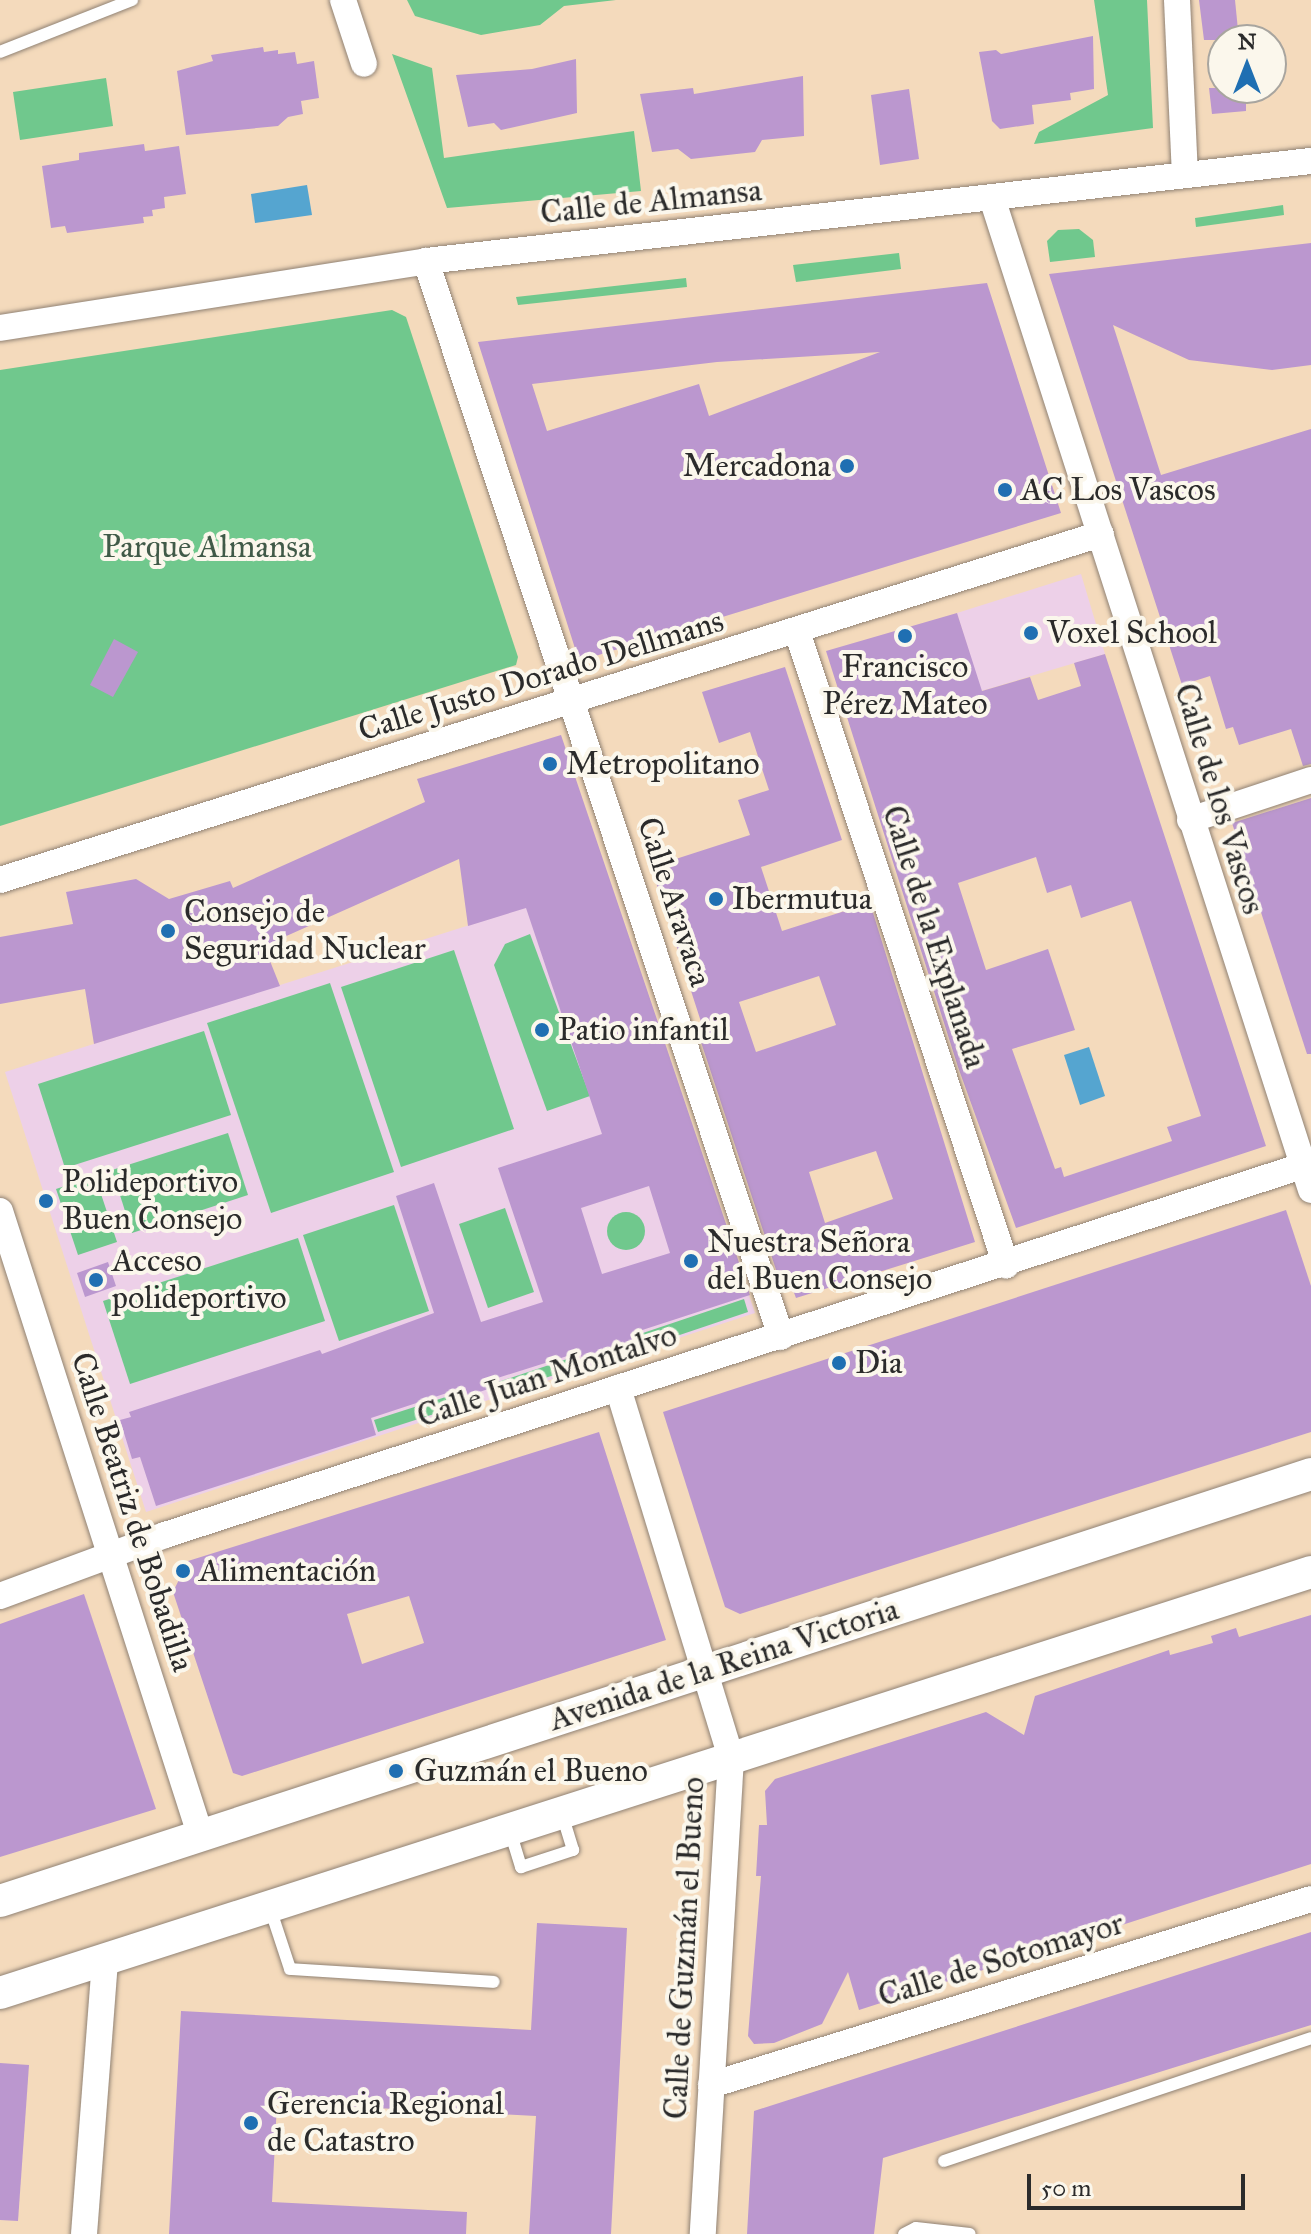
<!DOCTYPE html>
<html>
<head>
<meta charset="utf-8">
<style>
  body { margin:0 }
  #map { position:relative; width:1311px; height:2234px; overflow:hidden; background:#f4dabc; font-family:"IM FELL Great Primer",serif }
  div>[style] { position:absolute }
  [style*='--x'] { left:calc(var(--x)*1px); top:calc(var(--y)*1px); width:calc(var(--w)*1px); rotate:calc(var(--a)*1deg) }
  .built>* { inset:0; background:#edd0e8 }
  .green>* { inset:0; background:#70c88d }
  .round { border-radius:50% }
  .water>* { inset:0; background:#55a5d0 }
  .building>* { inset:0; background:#bb97cf }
  .roads { filter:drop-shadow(0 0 2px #908274) drop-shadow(0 0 2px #908274) }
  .service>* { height:12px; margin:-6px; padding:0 6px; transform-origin:6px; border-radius:6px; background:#fff }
  .minor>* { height:26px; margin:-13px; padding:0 13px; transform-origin:13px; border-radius:13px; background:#fff }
  .tertiary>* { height:32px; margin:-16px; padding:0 16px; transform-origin:16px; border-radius:16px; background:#fff }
  .dots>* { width:22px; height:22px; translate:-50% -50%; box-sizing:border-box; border:4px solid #fbf7ec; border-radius:50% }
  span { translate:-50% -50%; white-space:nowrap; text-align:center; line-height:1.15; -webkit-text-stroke:8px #fbf7ec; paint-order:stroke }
  .street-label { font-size:32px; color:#2b2b2b }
  .poi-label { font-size:32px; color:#2b2b2b }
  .right { translate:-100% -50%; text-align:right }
  .left { translate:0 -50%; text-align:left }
  .park-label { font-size:32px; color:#405a48 }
  .north { position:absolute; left:1207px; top:24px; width:80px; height:80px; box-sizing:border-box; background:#fbf7ec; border:2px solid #a8a59f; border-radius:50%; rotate:0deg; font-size:22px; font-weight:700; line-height:32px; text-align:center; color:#2b2b2b }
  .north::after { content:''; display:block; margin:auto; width:28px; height:36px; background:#1f6fb2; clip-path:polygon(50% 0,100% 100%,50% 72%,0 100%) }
  .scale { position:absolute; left:1027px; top:2174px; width:218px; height:36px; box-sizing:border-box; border:4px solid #2b2b2b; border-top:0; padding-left:10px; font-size:24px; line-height:28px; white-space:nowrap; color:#2b2b2b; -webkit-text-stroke:6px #fbf7ec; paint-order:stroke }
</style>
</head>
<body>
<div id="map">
  <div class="built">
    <div style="clip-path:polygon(1081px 574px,1105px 654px,981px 691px,957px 613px)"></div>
    <div style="clip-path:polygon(609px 881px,755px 1313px,146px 1512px,5px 1072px)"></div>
  </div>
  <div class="green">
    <div style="clip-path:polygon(407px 0,616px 0,564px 6px,540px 25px,481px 35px,415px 16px)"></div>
    <div style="clip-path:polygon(1094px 0,1147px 0,1153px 128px,1034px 144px,1039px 132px,1108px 95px)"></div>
    <div style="clip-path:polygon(392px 54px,432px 68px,444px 158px,634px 131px,641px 191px,447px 208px)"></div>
    <div style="clip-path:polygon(106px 78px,113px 126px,20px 140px,13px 92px)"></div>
    <div style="clip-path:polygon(1283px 205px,1284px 215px,1196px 227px,1195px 218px)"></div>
    <div style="clip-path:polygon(1079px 229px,1093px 240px,1095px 257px,1050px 262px,1047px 241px,1058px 230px)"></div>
    <div style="clip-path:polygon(899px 253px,901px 269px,796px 282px,793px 265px)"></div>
    <div style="clip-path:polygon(686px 278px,687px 287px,518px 305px,516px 297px)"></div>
    <div style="clip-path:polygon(392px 310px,406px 317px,518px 657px,516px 665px,0 826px,0 370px)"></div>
    <div style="clip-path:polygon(530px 934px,590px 1096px,547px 1111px,494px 965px,505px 944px)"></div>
    <div style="clip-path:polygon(454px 950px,514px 1129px,401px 1167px,341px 987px)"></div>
    <div style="clip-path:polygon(330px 983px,394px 1172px,271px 1213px,207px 1023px)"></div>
    <div style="clip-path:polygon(204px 1031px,231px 1115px,65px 1168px,38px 1084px)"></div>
    <div style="clip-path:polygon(228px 1133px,248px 1195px,132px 1233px,112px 1170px)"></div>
    <div style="clip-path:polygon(95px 1176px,117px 1242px,78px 1255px,56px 1189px)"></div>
    <div style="clip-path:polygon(394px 1205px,429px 1311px,339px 1341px,303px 1235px)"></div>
    <div style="clip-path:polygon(505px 1208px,534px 1292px,488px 1308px,459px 1224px)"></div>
    <div class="round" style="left:607px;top:1212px;width:38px;height:38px"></div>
    <div style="clip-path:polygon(298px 1238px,325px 1321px,130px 1384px,103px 1301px)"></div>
    <div style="clip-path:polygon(744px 1299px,748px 1312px,641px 1348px,637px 1335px)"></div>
    <div style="clip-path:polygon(576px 1356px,579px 1367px,499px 1393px,495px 1383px)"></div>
    <div style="clip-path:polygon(455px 1394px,459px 1406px,378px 1432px,374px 1420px)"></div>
  </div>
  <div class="water">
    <div style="clip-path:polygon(307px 185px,312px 215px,255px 223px,251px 194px)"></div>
    <div style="clip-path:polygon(1089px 1047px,1105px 1096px,1080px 1105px,1064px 1055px)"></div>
  </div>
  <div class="building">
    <div style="clip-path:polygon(1199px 0,1235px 0,1239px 40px,1204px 40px)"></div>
    <div style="clip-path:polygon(1093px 36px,1094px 89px,1070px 93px,1071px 100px,1032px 105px,1034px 124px,1000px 129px,992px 121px,979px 52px,996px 50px,1001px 54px)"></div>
    <div style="clip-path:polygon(263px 47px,264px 52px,278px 50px,278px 54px,295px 52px,297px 64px,314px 61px,319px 98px,301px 101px,303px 114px,288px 117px,278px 126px,186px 135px,177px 71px,213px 61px,211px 55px)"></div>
    <div style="clip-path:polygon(576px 59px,577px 113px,501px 130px,494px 123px,468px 127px,456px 75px,532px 69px)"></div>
    <div style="clip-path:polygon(803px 76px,804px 136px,762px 140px,755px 152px,691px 159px,678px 149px,652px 152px,640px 94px,693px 88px,694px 94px)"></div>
    <div style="clip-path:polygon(1209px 88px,1246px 88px,1246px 111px,1212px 114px)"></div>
    <div style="clip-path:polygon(909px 89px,919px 159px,880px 165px,871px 95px)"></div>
    <div style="clip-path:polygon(144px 144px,145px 151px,179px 146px,186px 194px,164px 197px,165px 208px,152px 210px,153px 216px,143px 217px,144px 223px,67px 233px,65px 226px,51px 228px,42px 166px,79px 160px,79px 153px)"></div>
    <div style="clip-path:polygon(1311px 243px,1311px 365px,1272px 370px,1189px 360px,1113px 325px,1161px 475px,1311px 429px,1311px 764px,1303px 766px,1291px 729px,1239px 745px,1233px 727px,1226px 729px,1210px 676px,1182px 685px,1049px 274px)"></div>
    <div style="clip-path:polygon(evenodd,987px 283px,1061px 513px,579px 661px,478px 342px,987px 283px,880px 352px,709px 416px,699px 384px,547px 431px,532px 384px,717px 362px,880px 352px)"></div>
    <div style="clip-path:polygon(evenodd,957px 613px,982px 691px,1030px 677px,1038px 700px,1081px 686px,1074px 663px,1105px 654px,1266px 1146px,1016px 1228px,958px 1067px,826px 651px,957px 613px,1036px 857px,1047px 893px,1071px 885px,1081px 918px,1131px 901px,1201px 1116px,1167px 1127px,1172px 1141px,1064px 1177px,1061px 1167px,1055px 1169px,1012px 1049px,1075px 1030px,1048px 949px,986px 970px,958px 883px,1036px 857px)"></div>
    <div style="clip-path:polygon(114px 639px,138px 652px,113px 697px,90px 685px)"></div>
    <div style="clip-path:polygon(evenodd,785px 667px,842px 840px,761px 867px,782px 931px,870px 903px,975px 1242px,796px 1298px,790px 1282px,781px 1285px,697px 1030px,703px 1028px,651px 867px,750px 835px,738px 800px,769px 790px,750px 732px,719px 743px,702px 692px,785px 667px,819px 976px,836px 1025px,756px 1052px,739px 1002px,819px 976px,785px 667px,876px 1151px,893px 1199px,825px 1223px,809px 1172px,876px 1151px)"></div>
    <div style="clip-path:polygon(evenodd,561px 735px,750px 1295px,630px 1334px,635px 1347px,583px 1362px,580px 1352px,488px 1381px,491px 1388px,468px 1396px,465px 1387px,371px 1418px,376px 1435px,156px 1506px,140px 1457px,132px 1459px,120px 1420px,131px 1417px,129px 1412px,320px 1350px,322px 1354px,434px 1313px,396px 1196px,434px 1183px,481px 1322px,543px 1302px,498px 1168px,602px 1134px,526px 908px,468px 926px,459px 859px,264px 946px,280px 986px,94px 1044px,85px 989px,0 1004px,0 937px,73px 924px,66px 892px,136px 879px,169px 899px,230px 881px,233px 888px,425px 802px,417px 779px,561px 735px,649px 1186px,670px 1253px,602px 1274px,581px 1208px,649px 1186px)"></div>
    <div style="clip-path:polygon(1311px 798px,1311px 1054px,1307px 1054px,1232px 823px)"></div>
    <div style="clip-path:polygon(1286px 1210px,1311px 1286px,1311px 1432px,740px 1614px,725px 1607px,663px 1412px)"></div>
    <div style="clip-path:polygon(108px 1262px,116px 1286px,85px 1297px,77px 1273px)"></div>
    <div style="clip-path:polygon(evenodd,599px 1432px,666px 1640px,242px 1776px,233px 1773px,173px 1592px,188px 1561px,599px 1432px,409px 1596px,424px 1643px,362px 1664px,347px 1614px,409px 1596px)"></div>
    <div style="clip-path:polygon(84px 1594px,156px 1809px,0 1857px,0 1624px)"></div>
    <div style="clip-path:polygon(1311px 1615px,1311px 1864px,859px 2010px,848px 1972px,822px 2024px,774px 2043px,754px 2044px,748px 2036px,761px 1876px,756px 1876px,759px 1825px,767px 1825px,765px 1791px,775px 1779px,986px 1712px,1024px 1735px,1035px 1696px,1169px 1650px,1170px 1655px,1213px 1643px,1211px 1636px,1236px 1628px,1239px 1637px)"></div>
    <div style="clip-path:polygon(537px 1923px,627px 1928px,611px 2234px,529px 2234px,536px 2116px,277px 2103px,272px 2202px,467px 2212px,466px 2234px,169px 2234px,181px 2011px,531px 2030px)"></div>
    <div style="clip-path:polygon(1311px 1932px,1311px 2025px,883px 2158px,874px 2234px,747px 2234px,754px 2111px)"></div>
    <div style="clip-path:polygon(0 2063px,29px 2065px,18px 2221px,0 2220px)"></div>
  </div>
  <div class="roads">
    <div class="service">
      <div style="--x:0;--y:52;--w:142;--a:-21.5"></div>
      <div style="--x:510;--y:1831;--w:38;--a:73"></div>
      <div style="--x:521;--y:1867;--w:55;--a:-18.1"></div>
      <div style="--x:573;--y:1850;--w:38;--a:-107"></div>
      <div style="--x:270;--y:1908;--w:64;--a:71.8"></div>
      <div style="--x:290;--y:1969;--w:204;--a:3.6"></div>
      <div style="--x:944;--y:2161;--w:387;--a:-18.5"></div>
      <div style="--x:904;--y:2234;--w:13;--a:-27"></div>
      <div style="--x:916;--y:2228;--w:54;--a:6.3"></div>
    </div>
    <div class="minor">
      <div style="--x:343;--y:0;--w:67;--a:71.8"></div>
      <div style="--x:1177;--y:0;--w:175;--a:87.4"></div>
      <div style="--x:992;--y:198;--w:1042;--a:72.17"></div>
      <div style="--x:426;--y:261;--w:1133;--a:71.74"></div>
      <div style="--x:0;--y:328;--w:431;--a:-8.9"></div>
      <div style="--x:426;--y:261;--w:891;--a:-6.45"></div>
      <div style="--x:797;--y:631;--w:668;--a:71.76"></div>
      <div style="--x:1190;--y:820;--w:127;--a:-18.3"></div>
      <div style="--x:0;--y:880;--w:1154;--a:-17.45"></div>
      <div style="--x:0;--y:1211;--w:654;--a:72.2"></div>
      <div style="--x:618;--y:1388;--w:387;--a:73"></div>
      <div style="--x:731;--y:1758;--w:477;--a:93.4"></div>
      <div style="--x:0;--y:1596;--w:176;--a:-20.3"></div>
      <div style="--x:165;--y:1535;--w:1205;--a:-17.98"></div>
      <div style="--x:711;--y:2085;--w:628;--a:-17.22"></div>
      <div style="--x:84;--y:2234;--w:277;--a:-85.6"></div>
    </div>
    <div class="tertiary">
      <div style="--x:0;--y:1901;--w:1379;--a:-18.04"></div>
      <div style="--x:0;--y:1993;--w:1377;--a:-17.8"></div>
    </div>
  </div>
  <div class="dots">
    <div style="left:847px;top:466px;background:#1f6fb2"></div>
    <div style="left:1005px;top:490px;background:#1f6fb2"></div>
    <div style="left:1031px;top:633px;background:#1f6fb2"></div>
    <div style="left:905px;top:636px;background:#1f6fb2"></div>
    <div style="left:550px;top:764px;background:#1f6fb2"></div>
    <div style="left:716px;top:899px;background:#1f6fb2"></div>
    <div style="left:168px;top:931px;background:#1f6fb2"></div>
    <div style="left:542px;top:1030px;background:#1f6fb2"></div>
    <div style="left:46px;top:1201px;background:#1f6fb2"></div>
    <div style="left:691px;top:1261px;background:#1f6fb2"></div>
    <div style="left:96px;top:1280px;background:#1f6fb2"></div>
    <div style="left:839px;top:1363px;background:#1f6fb2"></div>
    <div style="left:183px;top:1571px;background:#1f6fb2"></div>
    <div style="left:396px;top:1771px;background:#1f6fb2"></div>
    <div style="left:251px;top:2123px;background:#1f6fb2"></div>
  </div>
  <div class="street-label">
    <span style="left:651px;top:202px;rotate:-6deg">Calle de Almansa</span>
    <span style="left:541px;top:676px;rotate:-17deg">Calle Justo Dorado Dellmans</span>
    <span style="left:1219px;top:799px;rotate:73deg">Calle de los Vascos</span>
    <span style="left:674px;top:902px;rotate:72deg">Calle Aravaca</span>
    <span style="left:934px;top:937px;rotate:72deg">Calle de la Explanada</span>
    <span style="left:547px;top:1376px;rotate:-18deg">Calle Juan Montalvo</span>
    <span style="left:132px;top:1512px;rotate:72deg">Calle Beatriz de Bobadilla</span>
    <span style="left:724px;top:1665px;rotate:-18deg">Avenida de la Reina Victoria</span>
    <span style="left:685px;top:1948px;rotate:-87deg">Calle de Guzmán el Bueno</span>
    <span style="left:1001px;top:1960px;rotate:-17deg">Calle de Sotomayor</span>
  </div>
  <div class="poi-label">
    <span class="right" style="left:831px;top:466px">Mercadona</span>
    <span class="left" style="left:1021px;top:490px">AC Los Vascos</span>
    <span class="left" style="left:1047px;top:633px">Voxel School</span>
    <span style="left:905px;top:686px">Francisco<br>Pérez Mateo</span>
    <span class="left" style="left:566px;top:764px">Metropolitano</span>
    <span class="left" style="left:732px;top:899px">Ibermutua</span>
    <span class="left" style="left:184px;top:931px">Consejo de<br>Seguridad Nuclear</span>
    <span class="left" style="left:558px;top:1030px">Patio infantil</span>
    <span class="left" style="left:62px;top:1201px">Polideportivo<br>Buen Consejo</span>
    <span class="left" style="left:707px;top:1261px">Nuestra Señora<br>del Buen Consejo</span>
    <span class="left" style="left:112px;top:1280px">Acceso<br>polideportivo</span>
    <span class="left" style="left:855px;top:1363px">Dia</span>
    <span class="left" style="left:199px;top:1571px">Alimentación</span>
    <span class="left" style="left:414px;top:1771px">Guzmán el Bueno</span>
    <span class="left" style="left:267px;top:2123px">Gerencia Regional<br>de Catastro</span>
  </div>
  <div class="park-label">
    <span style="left:207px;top:547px">Parque Almansa</span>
  </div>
  <div class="north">N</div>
  <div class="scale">50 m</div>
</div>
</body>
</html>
